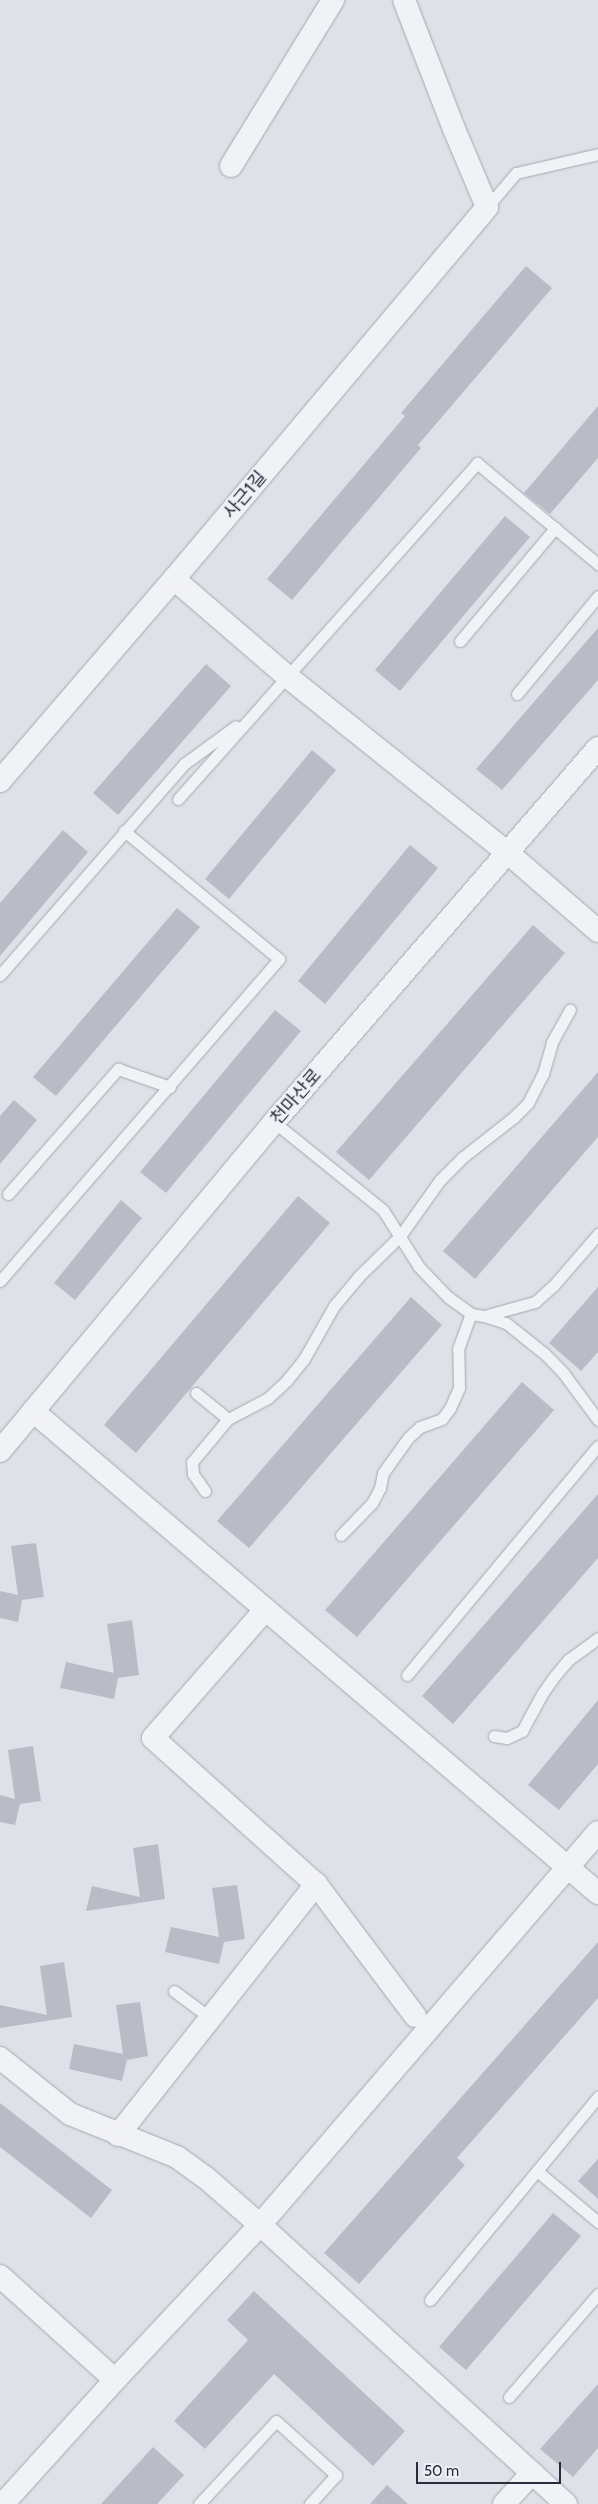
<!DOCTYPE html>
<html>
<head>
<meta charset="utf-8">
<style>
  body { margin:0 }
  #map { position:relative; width:598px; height:2504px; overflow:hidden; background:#dee1e7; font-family:Cabin,"Noto Sans KR",sans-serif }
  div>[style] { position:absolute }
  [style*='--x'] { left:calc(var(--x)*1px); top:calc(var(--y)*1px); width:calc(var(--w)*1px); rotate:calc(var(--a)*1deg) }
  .building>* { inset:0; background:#b9bcc7 }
  .roads { filter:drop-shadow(0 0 1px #a4a7b1) drop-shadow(0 0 1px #a4a7b1) }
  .service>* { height:11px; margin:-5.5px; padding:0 5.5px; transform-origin:5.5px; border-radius:5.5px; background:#f1f2f6 }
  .minor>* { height:22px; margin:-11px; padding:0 11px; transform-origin:11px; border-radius:11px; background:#f1f2f6 }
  span { translate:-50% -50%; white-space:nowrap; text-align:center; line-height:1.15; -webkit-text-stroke:4px #eef0f5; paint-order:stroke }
  .street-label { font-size:18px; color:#282d3e }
  .scale { position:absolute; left:416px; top:2462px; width:145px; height:22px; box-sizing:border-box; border:2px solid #282d3e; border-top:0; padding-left:6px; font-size:15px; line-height:18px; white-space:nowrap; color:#282d3e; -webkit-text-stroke:4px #eef0f5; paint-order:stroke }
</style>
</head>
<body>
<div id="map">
  <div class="building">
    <div style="clip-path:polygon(526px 266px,552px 288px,418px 445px,421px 448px,292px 600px,267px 579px,405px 416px,401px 413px)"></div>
    <div style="clip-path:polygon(598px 406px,598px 458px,550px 514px,524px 493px)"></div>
    <div style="clip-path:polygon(505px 516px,530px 537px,400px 691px,375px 670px)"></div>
    <div style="clip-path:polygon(598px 628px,598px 680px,502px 790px,476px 769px)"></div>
    <div style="clip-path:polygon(206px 664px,231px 686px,118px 815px,93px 793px)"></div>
    <div style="clip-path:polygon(312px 750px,336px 770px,229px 899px,205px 879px)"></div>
    <div style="clip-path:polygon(63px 830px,88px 852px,0 956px,0 903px)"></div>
    <div style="clip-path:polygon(410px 845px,438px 868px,325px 1004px,298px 981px)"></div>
    <div style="clip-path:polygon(177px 908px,200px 927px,56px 1096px,33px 1077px)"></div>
    <div style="clip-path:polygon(533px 925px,565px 953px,369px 1180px,336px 1152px)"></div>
    <div style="clip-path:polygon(275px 1010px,301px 1031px,166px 1193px,140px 1172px)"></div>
    <div style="clip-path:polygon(598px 1072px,598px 1137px,475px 1279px,443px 1251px)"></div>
    <div style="clip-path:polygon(14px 1100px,37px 1120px,0 1164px,0 1116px)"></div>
    <div style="clip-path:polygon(298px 1196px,330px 1223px,136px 1453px,104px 1425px)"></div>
    <div style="clip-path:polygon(121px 1200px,142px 1218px,75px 1300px,54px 1283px)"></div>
    <div style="clip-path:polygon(598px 1287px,598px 1352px,581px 1371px,549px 1343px)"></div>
    <div style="clip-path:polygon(411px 1297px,442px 1325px,249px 1548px,217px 1521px)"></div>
    <div style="clip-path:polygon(522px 1382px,554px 1410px,357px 1637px,325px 1610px)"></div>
    <div style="clip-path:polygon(598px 1494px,598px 1558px,453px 1724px,422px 1696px)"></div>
    <div style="clip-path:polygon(36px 1543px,44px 1597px,22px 1600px,18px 1622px,0 1618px,0 1591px,18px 1595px,11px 1546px)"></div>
    <div style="clip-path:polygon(132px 1620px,139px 1675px,118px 1678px,114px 1699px,60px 1688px,66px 1662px,114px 1673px,107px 1624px)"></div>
    <div style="clip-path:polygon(598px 1700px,598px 1764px,559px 1810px,528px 1785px)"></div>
    <div style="clip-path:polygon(33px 1746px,41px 1801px,20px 1804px,15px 1825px,0 1822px,0 1795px,15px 1799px,8px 1750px)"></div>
    <div style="clip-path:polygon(158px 1844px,165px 1899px,86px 1911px,92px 1886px,140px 1897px,133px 1848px)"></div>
    <div style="clip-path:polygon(237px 1885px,245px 1939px,224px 1942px,219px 1964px,165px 1952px,171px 1927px,219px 1937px,212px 1888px)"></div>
    <div style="clip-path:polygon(598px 1942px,598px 1998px,457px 2158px,465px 2165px,359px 2284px,324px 2253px)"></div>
    <div style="clip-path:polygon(64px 1962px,72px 2017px,0 2028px,0 2005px,47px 2015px,40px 1966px)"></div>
    <div style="clip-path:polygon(140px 2002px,148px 2056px,127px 2060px,122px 2081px,69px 2069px,74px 2044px,123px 2054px,116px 2005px)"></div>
    <div style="clip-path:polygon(0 2103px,112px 2190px,91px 2218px,0 2147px)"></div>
    <div style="clip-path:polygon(598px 2159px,598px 2199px,578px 2181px)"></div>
    <div style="clip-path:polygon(553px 2213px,581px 2236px,466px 2370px,439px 2347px)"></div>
    <div style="clip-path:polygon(254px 2291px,405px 2431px,373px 2466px,274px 2374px,205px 2449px,174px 2421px,248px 2340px,227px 2320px)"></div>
    <div style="clip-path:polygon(598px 2384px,598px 2448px,573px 2477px,540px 2449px)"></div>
    <div style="clip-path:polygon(153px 2447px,184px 2475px,157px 2504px,101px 2504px)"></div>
    <div style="clip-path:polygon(387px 2485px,408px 2504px,370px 2504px)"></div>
  </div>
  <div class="roads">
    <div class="service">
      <div style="--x:487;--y:207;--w:45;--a:-49.5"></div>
      <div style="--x:516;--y:173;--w:84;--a:-13"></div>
      <div style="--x:460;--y:641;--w:148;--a:-49.9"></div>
      <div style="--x:517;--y:694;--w:127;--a:-50.4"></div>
      <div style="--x:178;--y:799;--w:450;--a:-48.3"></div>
      <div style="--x:477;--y:463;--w:158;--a:39.9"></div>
      <div style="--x:0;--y:975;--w:280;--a:-48.9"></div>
      <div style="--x:184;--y:764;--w:64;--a:-36.2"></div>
      <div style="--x:274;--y:1122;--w:140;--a:38.9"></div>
      <div style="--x:383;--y:1210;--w:67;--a:57.7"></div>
      <div style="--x:419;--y:1267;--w:42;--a:46"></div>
      <div style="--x:448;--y:1297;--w:29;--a:36"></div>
      <div style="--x:471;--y:1314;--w:13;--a:9"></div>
      <div style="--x:484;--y:1316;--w:23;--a:18"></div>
      <div style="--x:506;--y:1323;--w:50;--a:38.5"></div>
      <div style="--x:545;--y:1354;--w:28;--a:46"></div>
      <div style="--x:564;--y:1374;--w:57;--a:53.5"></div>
      <div style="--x:8;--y:1194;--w:167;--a:-48.7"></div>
      <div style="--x:118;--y:1069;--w:55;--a:19.1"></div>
      <div style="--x:0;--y:1281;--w:426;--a:-49.1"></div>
      <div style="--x:279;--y:959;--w:201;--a:-140.4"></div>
      <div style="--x:484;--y:1316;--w:53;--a:-15.4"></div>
      <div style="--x:535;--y:1302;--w:24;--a:-42"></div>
      <div style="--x:553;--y:1286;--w:69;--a:-49.1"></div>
      <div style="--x:196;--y:1393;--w:41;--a:39.1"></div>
      <div style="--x:205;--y:1491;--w:21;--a:-125"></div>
      <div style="--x:193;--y:1474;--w:12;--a:-95"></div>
      <div style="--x:192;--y:1462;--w:56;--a:-50.1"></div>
      <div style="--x:228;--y:1419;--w:45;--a:-27.7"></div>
      <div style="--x:268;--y:1398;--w:26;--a:-43"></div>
      <div style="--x:287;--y:1380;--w:27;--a:-51"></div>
      <div style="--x:304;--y:1359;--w:61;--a:-60.5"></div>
      <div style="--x:334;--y:1306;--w:38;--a:-50"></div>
      <div style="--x:358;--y:1277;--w:59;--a:-44.3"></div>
      <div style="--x:400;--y:1236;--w:69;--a:-54.5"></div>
      <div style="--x:440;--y:1180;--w:33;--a:-45"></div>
      <div style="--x:463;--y:1157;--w:65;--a:-38.1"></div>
      <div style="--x:514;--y:1117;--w:20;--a:-45"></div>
      <div style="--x:528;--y:1103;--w:33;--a:-63"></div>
      <div style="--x:543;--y:1074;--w:33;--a:-74"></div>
      <div style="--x:552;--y:1042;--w:37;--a:-61"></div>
      <div style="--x:341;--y:1535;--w:45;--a:-45.9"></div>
      <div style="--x:372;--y:1503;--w:17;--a:-62"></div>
      <div style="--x:380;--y:1488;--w:15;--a:-79"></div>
      <div style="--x:383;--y:1473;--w:43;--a:-54.5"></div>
      <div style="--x:408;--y:1438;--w:16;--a:-43"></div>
      <div style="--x:420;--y:1427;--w:23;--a:-20"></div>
      <div style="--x:442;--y:1419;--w:14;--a:-54"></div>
      <div style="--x:450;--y:1408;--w:22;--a:-66"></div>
      <div style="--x:459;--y:1388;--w:39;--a:-91"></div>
      <div style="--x:458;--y:1349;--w:37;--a:-70"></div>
      <div style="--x:407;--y:1675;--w:298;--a:-50.2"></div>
      <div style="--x:494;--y:1736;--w:13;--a:9"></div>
      <div style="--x:507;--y:1738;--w:17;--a:-25"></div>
      <div style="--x:522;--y:1731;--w:42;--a:-61.6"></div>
      <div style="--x:542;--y:1694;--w:19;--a:-55"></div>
      <div style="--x:553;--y:1678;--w:23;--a:-50"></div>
      <div style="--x:568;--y:1660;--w:37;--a:-36"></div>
      <div style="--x:174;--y:1991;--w:44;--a:36.6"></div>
      <div style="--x:537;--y:2171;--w:80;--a:39.9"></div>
      <div style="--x:430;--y:2300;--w:264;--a:-50.4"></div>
      <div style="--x:509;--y:2397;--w:136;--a:-49.2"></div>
      <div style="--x:199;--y:2504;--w:113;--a:-47.1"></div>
      <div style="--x:276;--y:2421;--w:81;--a:42"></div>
      <div style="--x:336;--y:2475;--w:39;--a:132"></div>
    </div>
    <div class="minor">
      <div style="--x:231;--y:166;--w:195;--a:-58.4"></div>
      <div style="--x:174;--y:579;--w:150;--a:40.7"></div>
      <div style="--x:288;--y:677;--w:282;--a:38.7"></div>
      <div style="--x:508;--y:853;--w:119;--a:40.9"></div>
      <div style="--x:0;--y:781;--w:267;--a:-49.3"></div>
      <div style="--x:174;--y:579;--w:486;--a:-49.9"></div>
      <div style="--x:487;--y:207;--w:85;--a:-112.9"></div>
      <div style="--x:454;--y:129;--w:138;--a:-111.2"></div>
      <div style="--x:33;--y:1411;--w:743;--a:40.47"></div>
      <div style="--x:0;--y:1451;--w:428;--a:-50.2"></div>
      <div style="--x:274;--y:1122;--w:495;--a:-49.1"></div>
      <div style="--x:265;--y:1610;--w:170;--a:131.2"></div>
      <div style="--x:153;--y:1738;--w:219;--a:41.9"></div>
      <div style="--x:316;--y:1884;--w:165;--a:53.1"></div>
      <div style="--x:0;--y:2058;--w:90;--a:38.7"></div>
      <div style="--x:70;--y:2114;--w:115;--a:21.9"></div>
      <div style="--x:177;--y:2157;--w:34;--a:36"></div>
      <div style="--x:205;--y:2177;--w:73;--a:41.1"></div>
      <div style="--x:260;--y:2225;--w:212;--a:133.1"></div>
      <div style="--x:115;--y:2380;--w:167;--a:132.1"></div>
      <div style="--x:118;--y:2135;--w:320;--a:-51.7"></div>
      <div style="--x:0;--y:2276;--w:155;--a:42.1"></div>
      <div style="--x:504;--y:2504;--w:42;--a:-47.9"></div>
      <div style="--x:566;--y:2504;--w:414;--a:-137.6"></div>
      <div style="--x:260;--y:2225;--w:518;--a:-49.3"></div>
    </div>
  </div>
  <div class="street-label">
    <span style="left:245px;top:495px;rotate:-50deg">사근1길</span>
    <span style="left:296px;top:1097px;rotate:-49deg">천마산로</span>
  </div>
  <div class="scale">50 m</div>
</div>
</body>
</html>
